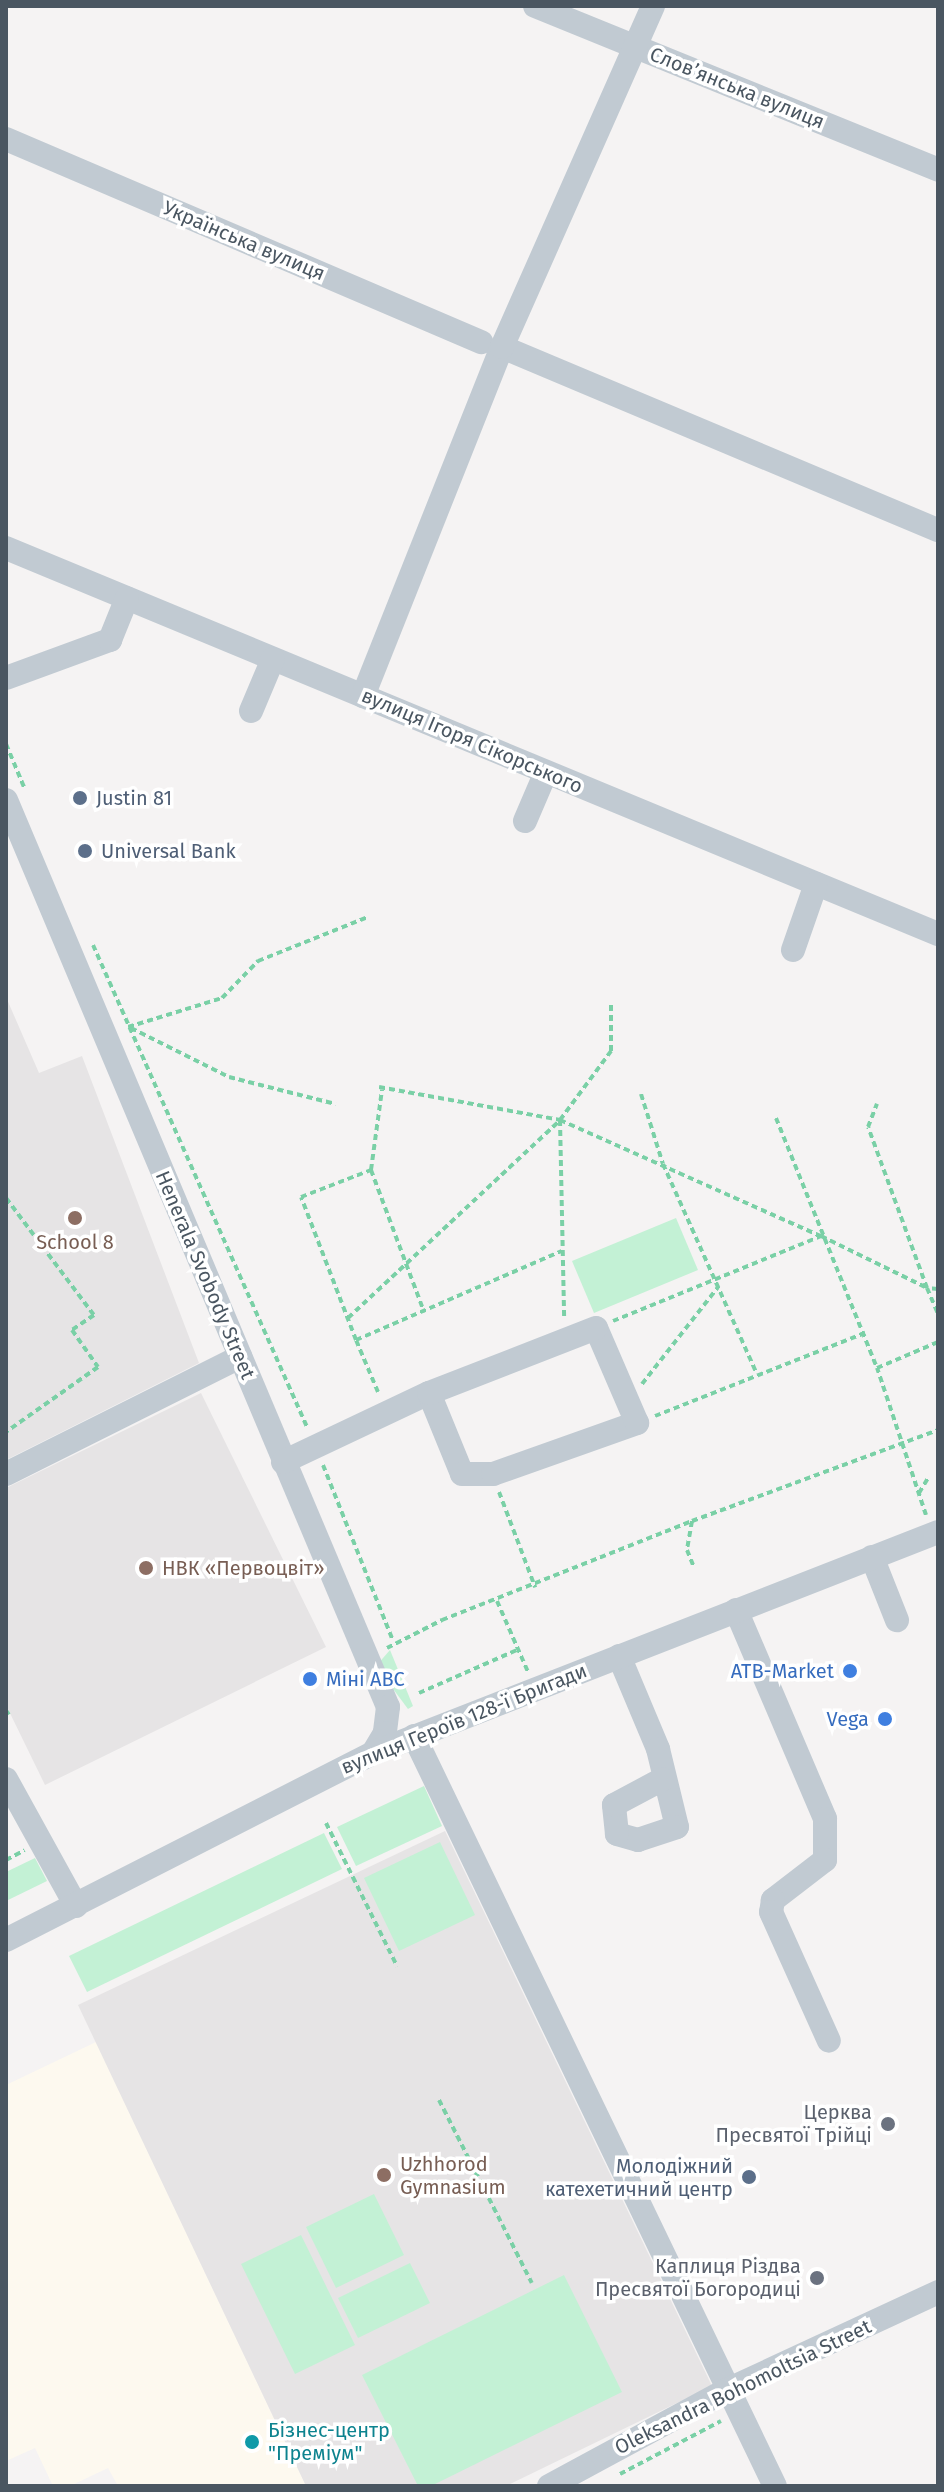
<!DOCTYPE html>
<html>
<head>
<meta charset="utf-8">
<style>
  body { margin:0 }
  #map { position:relative; width:944px; height:2492px; overflow:hidden; background:#f5f3f3; font-family:"Fira Sans",sans-serif }
  div>[style] { position:absolute }
  [style*='--x'] { left:calc(var(--x)*1px); top:calc(var(--y)*1px); width:calc(var(--w)*1px); rotate:calc(var(--a)*1deg) }
  .commercial>* { inset:0; background:#fdf9ef }
  .education>* { inset:0; background:#e6e4e5 }
  .green>* { inset:0; background:#c3f1d5 }
  .path>* { height:4px; margin-top:-2px; transform-origin:0; background:repeating-linear-gradient(90deg,#7ad0a6 0 6px,transparent 0 10px) }
  .minor>* { height:24px; margin:-12px; padding:0 12px; transform-origin:12px; border-radius:12px; background:#c1cad2 }
  .dots>* { width:22px; height:22px; translate:-50% -50%; box-sizing:border-box; border:4px solid #fff; border-radius:50% }
  span { translate:-50% -50%; white-space:nowrap; text-align:center; line-height:1.15; -webkit-text-stroke:7px #fff; paint-order:stroke }
  .street-label { font-size:20px; color:#4a5661 }
  .service-label { font-size:20px; color:#4e5e75 }
  .left { translate:0 -50%; text-align:left }
  .right { translate:-100% -50%; text-align:right }
  .education-label { font-size:20px; color:#785e54 }
  .shop-label { font-size:20px; color:#366cbe }
  .worship-label { font-size:20px; color:#5b616d }
  .culture-label { font-size:20px; color:#0d838f }
  .frame { position:absolute; inset:0; border:8px solid #4a5661; pointer-events:none }
</style>
</head>
<body>
<div id="map">
  <div class="commercial">
    <div style="clip-path:polygon(96px 2042px,306px 2486px,118px 2486px,108px 2468px,70px 2486px,53px 2486px,35px 2448px,6px 2461px,6px 2085px)"></div>
  </div>
  <div class="education">
    <div style="clip-path:polygon(6px 997px,39px 1073px,82px 1056px,199px 1363px,6px 1460px)"></div>
    <div style="clip-path:polygon(201px 1393px,326px 1647px,45px 1785px,6px 1705px,6px 1488px)"></div>
    <div style="clip-path:polygon(445px 1831px,712px 2386px,506px 2486px,306px 2486px,78px 2005px)"></div>
  </div>
  <div class="green">
    <div style="clip-path:polygon(676px 1218px,698px 1270px,594px 1313px,572px 1261px)"></div>
    <div style="clip-path:polygon(390px 1650px,413px 1706px,408px 1709px,376px 1666px)"></div>
    <div style="clip-path:polygon(424px 1786px,442px 1826px,356px 1866px,337px 1827px)"></div>
    <div style="clip-path:polygon(324px 1833px,342px 1869px,87px 1992px,69px 1956px)"></div>
    <div style="clip-path:polygon(440px 1842px,475px 1915px,399px 1951px,364px 1878px)"></div>
    <div style="clip-path:polygon(35px 1858px,47px 1881px,6px 1901px,6px 1872px)"></div>
    <div style="clip-path:polygon(374px 2194px,404px 2255px,336px 2288px,306px 2227px)"></div>
    <div style="clip-path:polygon(301px 2235px,355px 2345px,295px 2374px,241px 2264px)"></div>
    <div style="clip-path:polygon(410px 2263px,430px 2303px,358px 2338px,338px 2298px)"></div>
    <div style="clip-path:polygon(564px 2275px,622px 2392px,431px 2486px,418px 2486px,362px 2375px)"></div>
  </div>
  <div class="path">
    <div style="--x:6;--y:744;--w:47;--a:67.3"></div>
    <div style="--x:93;--y:945;--w:527;--a:66.06"></div>
    <div style="--x:128;--y:1027;--w:98;--a:-17.1"></div>
    <div style="--x:222;--y:998;--w:52;--a:-45.8"></div>
    <div style="--x:258;--y:961;--w:118;--a:-21.8"></div>
    <div style="--x:131;--y:1028;--w:110;--a:26.6"></div>
    <div style="--x:229;--y:1077;--w:110;--a:14.2"></div>
    <div style="--x:379;--y:1087;--w:184;--a:10.3"></div>
    <div style="--x:560;--y:1120;--w:197;--a:88.8"></div>
    <div style="--x:641;--y:1094;--w:73;--a:72.6"></div>
    <div style="--x:663;--y:1164;--w:230;--a:65.9"></div>
    <div style="--x:776;--y:1118;--w:270;--a:68"></div>
    <div style="--x:560;--y:1120;--w:286;--a:24"></div>
    <div style="--x:371;--y:1170;--w:152;--a:69.5"></div>
    <div style="--x:6;--y:1198;--w:146;--a:53.1"></div>
    <div style="--x:94;--y:1315;--w:27;--a:146"></div>
    <div style="--x:72;--y:1330;--w:45;--a:54.9"></div>
    <div style="--x:98;--y:1367;--w:113;--a:144.8"></div>
    <div style="--x:938;--y:1289;--w:11;--a:-175"></div>
    <div style="--x:927;--y:1288;--w:28;--a:67"></div>
    <div style="--x:348;--y:1318;--w:290;--a:-43"></div>
    <div style="--x:560;--y:1120;--w:86;--a:-53.5"></div>
    <div style="--x:611;--y:1051;--w:49;--a:-90"></div>
    <div style="--x:613;--y:1321;--w:225;--a:-22.2"></div>
    <div style="--x:821;--y:1236;--w:118;--a:26.1"></div>
    <div style="--x:927;--y:1288;--w:171;--a:-110.1"></div>
    <div style="--x:868;--y:1127;--w:25;--a:-69"></div>
    <div style="--x:356;--y:1340;--w:153;--a:-111"></div>
    <div style="--x:301;--y:1197;--w:75;--a:-21.1"></div>
    <div style="--x:371;--y:1170;--w:81;--a:-82.2"></div>
    <div style="--x:642;--y:1384;--w:123;--a:-51.9"></div>
    <div style="--x:378;--y:1392;--w:56;--a:-112.9"></div>
    <div style="--x:356;--y:1340;--w:224;--a:-23.4"></div>
    <div style="--x:655;--y:1416;--w:226;--a:-21.6"></div>
    <div style="--x:323;--y:1465;--w:189;--a:68.3"></div>
    <div style="--x:499;--y:1492;--w:102;--a:69.2"></div>
    <div style="--x:919;--y:1493;--w:17;--a:-59"></div>
    <div style="--x:926;--y:1515;--w:155;--a:-108.4"></div>
    <div style="--x:877;--y:1368;--w:66;--a:-23.1"></div>
    <div style="--x:692;--y:1521;--w:29;--a:100"></div>
    <div style="--x:687;--y:1550;--w:18;--a:68"></div>
    <div style="--x:497;--y:1601;--w:77;--a:66.4"></div>
    <div style="--x:387;--y:1648;--w:62;--a:-27"></div>
    <div style="--x:442;--y:1620;--w:269;--a:-21.6"></div>
    <div style="--x:692;--y:1521;--w:262;--a:-20.3"></div>
    <div style="--x:419;--y:1693;--w:107;--a:-23.7"></div>
    <div style="--x:6;--y:1714;--w:4;--a:-34"></div>
    <div style="--x:326;--y:1823;--w:160;--a:63.6"></div>
    <div style="--x:6;--y:1860;--w:21;--a:-28"></div>
    <div style="--x:439;--y:2100;--w:205;--a:63.1"></div>
    <div style="--x:620;--y:2474;--w:114;--a:-27.7"></div>
  </div>
  <div class="minor">
    <div style="--x:535;--y:6;--w:435;--a:22.1"></div>
    <div style="--x:6;--y:139;--w:517;--a:23.14"></div>
    <div style="--x:502;--y:347;--w:473;--a:22.8"></div>
    <div style="--x:6;--y:548;--w:1009;--a:22.5"></div>
    <div style="--x:6;--y:678;--w:111;--a:-20.1"></div>
    <div style="--x:110;--y:640;--w:45;--a:-68"></div>
    <div style="--x:363;--y:696;--w:376;--a:-68.3"></div>
    <div style="--x:502;--y:347;--w:373;--a:-66.1"></div>
    <div style="--x:251;--y:711;--w:56;--a:-67.1"></div>
    <div style="--x:6;--y:800;--w:984;--a:67.16"></div>
    <div style="--x:388;--y:1707;--w:26;--a:97"></div>
    <div style="--x:385;--y:1733;--w:23;--a:121"></div>
    <div style="--x:525;--y:821;--w:53;--a:-66.8"></div>
    <div style="--x:793;--y:950;--w:70;--a:-70.8"></div>
    <div style="--x:283;--y:1462;--w:161;--a:-25.3"></div>
    <div style="--x:429;--y:1393;--w:87;--a:67.8"></div>
    <div style="--x:462;--y:1474;--w:31;--a:0"></div>
    <div style="--x:493;--y:1474;--w:153;--a:-19.5"></div>
    <div style="--x:637;--y:1423;--w:103;--a:-113.3"></div>
    <div style="--x:596;--y:1328;--w:179;--a:158.7"></div>
    <div style="--x:6;--y:1474;--w:262;--a:-26.6"></div>
    <div style="--x:872;--y:1557;--w:68;--a:68.4"></div>
    <div style="--x:736;--y:1610;--w:227;--a:66.9"></div>
    <div style="--x:825;--y:1819;--w:41;--a:90"></div>
    <div style="--x:825;--y:1860;--w:66;--a:142.4"></div>
    <div style="--x:773;--y:1900;--w:12;--a:99"></div>
    <div style="--x:771;--y:1912;--w:141;--a:65.8"></div>
    <div style="--x:619;--y:1656;--w:101;--a:67.2"></div>
    <div style="--x:658;--y:1749;--w:80;--a:76.3"></div>
    <div style="--x:677;--y:1827;--w:41;--a:161.6"></div>
    <div style="--x:638;--y:1840;--w:22;--a:-164"></div>
    <div style="--x:617;--y:1834;--w:29;--a:-96"></div>
    <div style="--x:614;--y:1805;--w:55;--a:-28"></div>
    <div style="--x:414;--y:1736;--w:832;--a:64.3"></div>
    <div style="--x:6;--y:1779;--w:145;--a:61.1"></div>
    <div style="--x:6;--y:1940;--w:412;--a:-27"></div>
    <div style="--x:373;--y:1753;--w:607;--a:-21.36"></div>
    <div style="--x:549;--y:2486;--w:200;--a:-28.4"></div>
    <div style="--x:725;--y:2391;--w:235;--a:-24.9"></div>
  </div>
  <div class="dots">
    <div style="left:80px;top:798px;background:#5c6f8a"></div>
    <div style="left:85px;top:851px;background:#5c6f8a"></div>
    <div style="left:75px;top:1218px;background:#8d6e63"></div>
    <div style="left:146px;top:1568px;background:#8d6e63"></div>
    <div style="left:850px;top:1671px;background:#3f7fe0"></div>
    <div style="left:310px;top:1679px;background:#3f7fe0"></div>
    <div style="left:885px;top:1719px;background:#3f7fe0"></div>
    <div style="left:888px;top:2124px;background:#6b7280"></div>
    <div style="left:384px;top:2175px;background:#8d6e63"></div>
    <div style="left:749px;top:2177px;background:#5c6f8a"></div>
    <div style="left:817px;top:2278px;background:#6b7280"></div>
    <div style="left:252px;top:2442px;background:#0f9aa8"></div>
  </div>
  <div class="street-label">
    <span style="left:737px;top:88px;rotate:22deg">Словʼянська вулиця</span>
    <span style="left:244px;top:241px;rotate:23deg">Українська вулиця</span>
    <span style="left:472px;top:741px;rotate:23deg">вулиця Ігоря Сікорського</span>
    <span style="left:205px;top:1275px;rotate:67deg">Henerala Svobody Street</span>
    <span style="left:464px;top:1719px;rotate:-22deg">вулиця Героїв 128-ї Бригади</span>
    <span style="left:743px;top:2387px;rotate:-26deg">Oleksandra Bohomoltsia Street</span>
  </div>
  <div class="service-label">
    <span class="left" style="left:96px;top:798px">Justin 81</span>
    <span class="left" style="left:101px;top:851px">Universal Bank</span>
    <span class="right" style="left:733px;top:2178px">Молодіжний<br>катехетичний центр</span>
  </div>
  <div class="education-label">
    <span style="left:75px;top:1242px">School 8</span>
    <span class="left" style="left:162px;top:1568px">НВК «Первоцвіт»</span>
    <span class="left" style="left:400px;top:2176px">Uzhhorod<br>Gymnasium</span>
  </div>
  <div class="shop-label">
    <span class="right" style="left:834px;top:1671px">ATB-Market</span>
    <span class="left" style="left:326px;top:1679px">Міні ABC</span>
    <span class="right" style="left:869px;top:1719px">Vega</span>
  </div>
  <div class="worship-label">
    <span class="right" style="left:872px;top:2124px">Церква<br>Пресвятої Трійці</span>
    <span class="right" style="left:801px;top:2278px">Каплиця Різдва<br>Пресвятої Богородиці</span>
  </div>
  <div class="culture-label">
    <span class="left" style="left:268px;top:2442px">Бізнес-центр<br>"Преміум"</span>
  </div>
  <div class="frame"></div>
</div>
</body>
</html>
